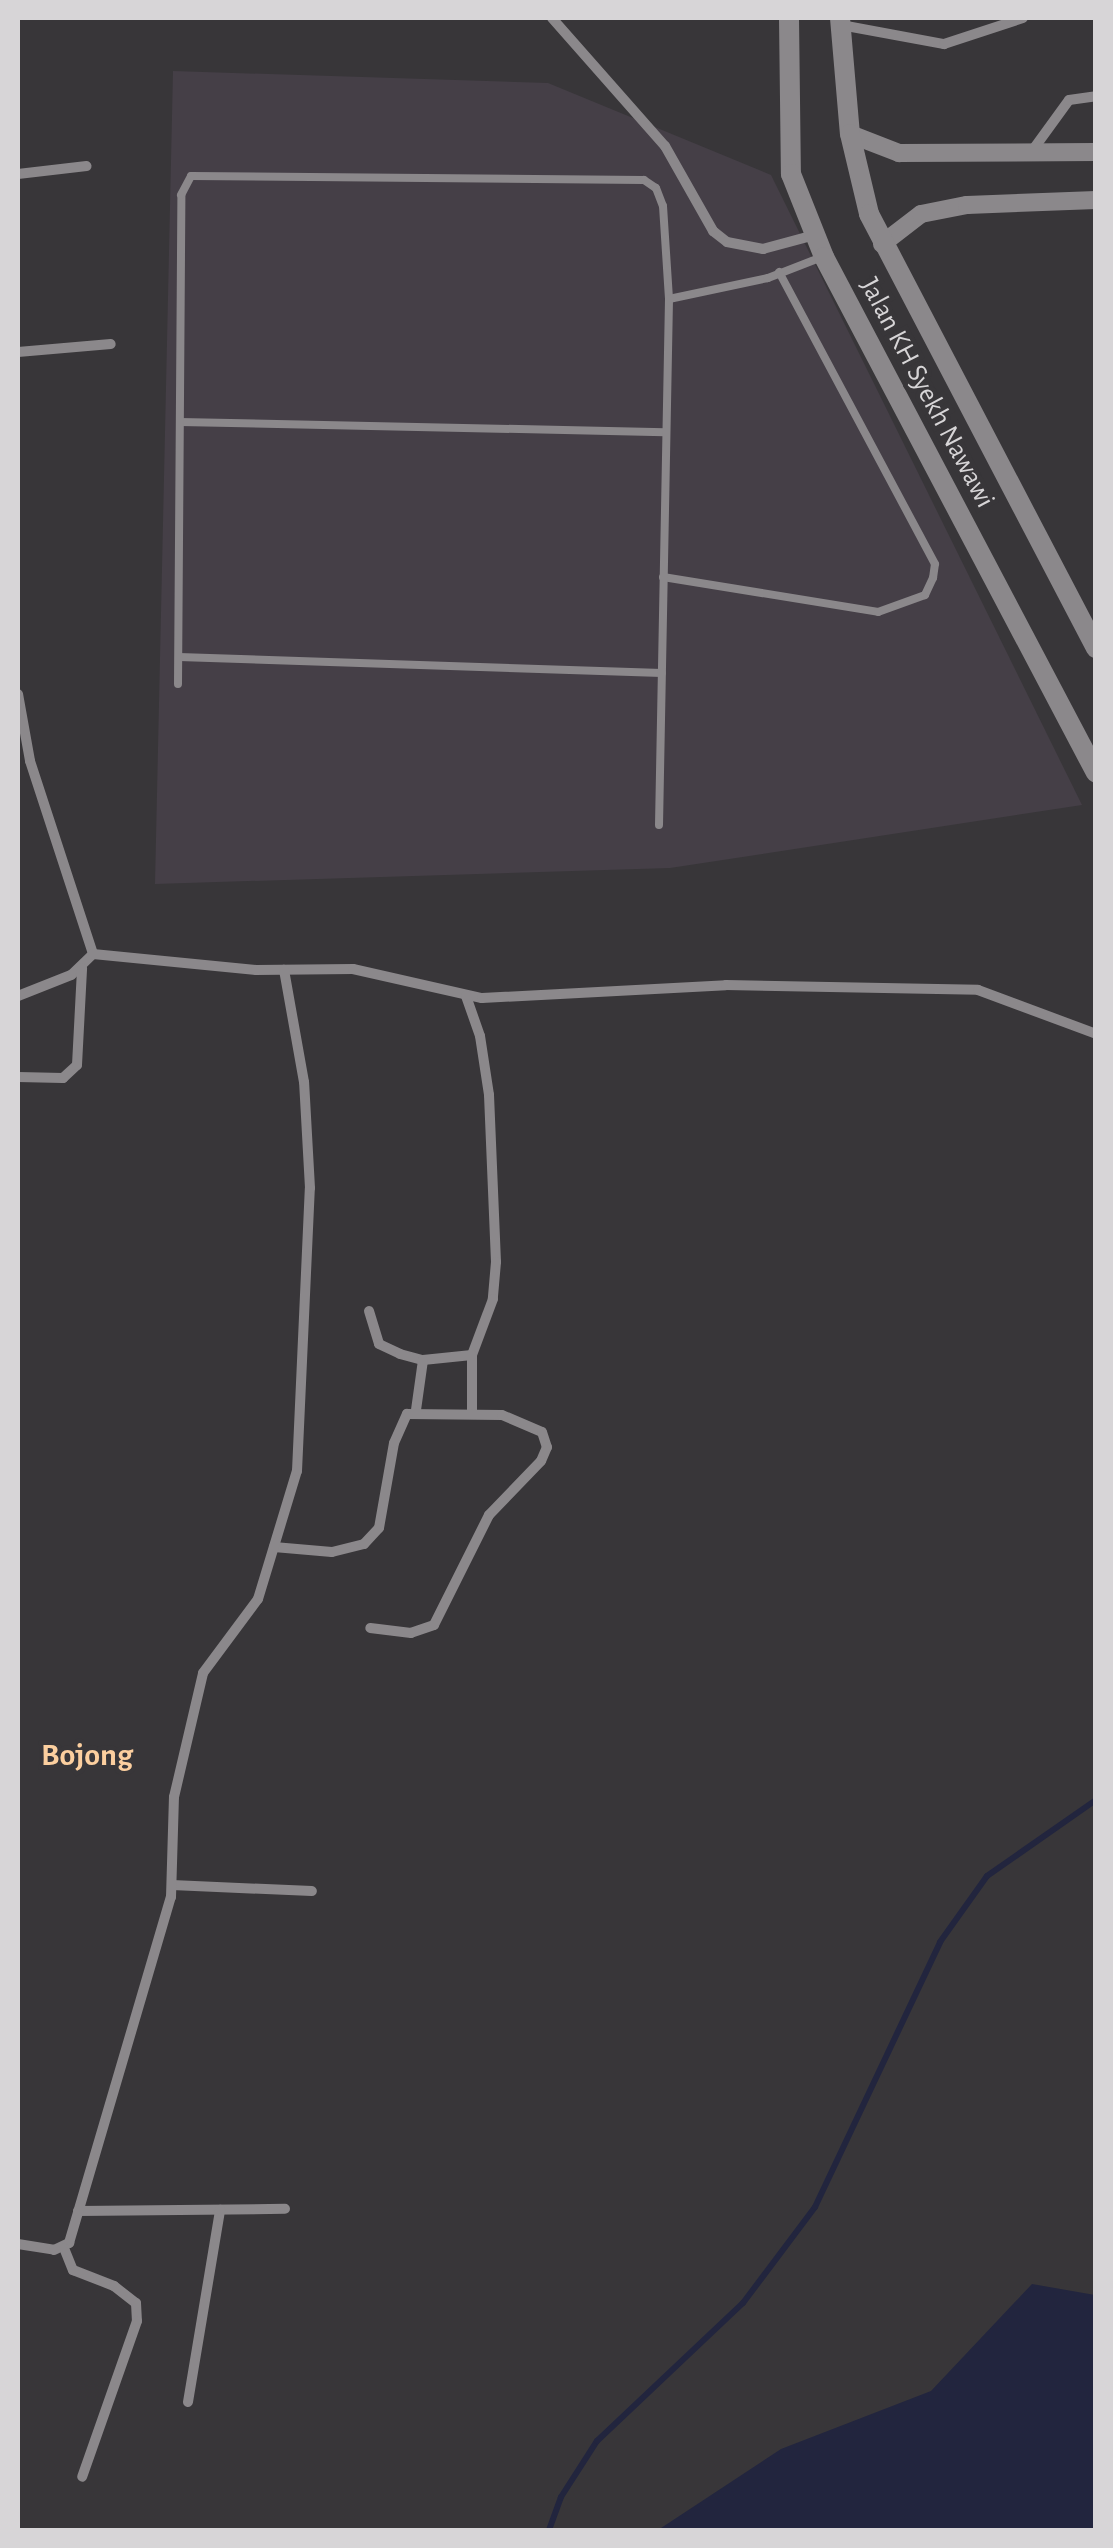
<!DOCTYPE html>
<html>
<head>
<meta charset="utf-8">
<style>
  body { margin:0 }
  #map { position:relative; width:1113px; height:2548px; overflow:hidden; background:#383639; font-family:"Alegreya Sans",sans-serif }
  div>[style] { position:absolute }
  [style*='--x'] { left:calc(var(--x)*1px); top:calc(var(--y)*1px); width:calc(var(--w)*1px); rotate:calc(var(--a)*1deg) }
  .built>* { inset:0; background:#453f47 }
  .water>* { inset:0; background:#22253e }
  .stream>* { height:6px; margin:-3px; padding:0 3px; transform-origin:3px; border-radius:3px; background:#22253e }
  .service>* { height:8px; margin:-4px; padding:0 4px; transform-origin:4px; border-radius:4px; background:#8b888b }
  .minor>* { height:10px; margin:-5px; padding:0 5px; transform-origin:5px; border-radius:5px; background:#8b888b }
  .tertiary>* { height:18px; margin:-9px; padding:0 9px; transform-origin:9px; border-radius:9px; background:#8b888b }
  .secondary>* { height:20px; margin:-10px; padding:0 10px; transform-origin:10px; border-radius:10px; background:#8b888b }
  span { translate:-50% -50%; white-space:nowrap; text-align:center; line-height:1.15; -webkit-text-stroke:9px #383639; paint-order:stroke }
  .street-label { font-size:28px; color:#d7d5d7 }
  .quarter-label { font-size:32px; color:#fccf9f; font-weight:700 }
  .frame { position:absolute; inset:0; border:20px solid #d7d5d7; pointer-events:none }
</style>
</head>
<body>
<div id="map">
  <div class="built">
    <div style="clip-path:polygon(173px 71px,548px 83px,771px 175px,1082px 805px,670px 868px,155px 884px)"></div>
  </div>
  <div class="water">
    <div style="clip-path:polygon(1032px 2284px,1095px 2295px,1095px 2530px,658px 2530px,781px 2449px,931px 2391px)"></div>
  </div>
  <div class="stream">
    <div style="--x:549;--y:2530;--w:35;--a:-70"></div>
    <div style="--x:561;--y:2497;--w:67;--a:-57.3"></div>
    <div style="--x:597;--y:2441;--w:201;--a:-43.4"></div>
    <div style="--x:743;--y:2303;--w:120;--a:-53.1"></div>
    <div style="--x:815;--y:2207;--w:293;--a:-64.7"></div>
    <div style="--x:940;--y:1942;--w:81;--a:-54.5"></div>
    <div style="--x:987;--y:1876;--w:133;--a:-34.9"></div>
  </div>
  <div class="service">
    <div style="--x:180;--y:422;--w:485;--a:1.2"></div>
    <div style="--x:663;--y:577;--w:218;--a:9.2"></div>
    <div style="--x:878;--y:612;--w:50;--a:-19.9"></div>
    <div style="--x:925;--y:595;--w:19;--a:-65"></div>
    <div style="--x:933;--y:578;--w:14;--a:-82"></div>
    <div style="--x:935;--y:564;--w:331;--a:-118.1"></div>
    <div style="--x:179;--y:657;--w:483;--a:1.9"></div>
    <div style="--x:178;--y:684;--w:489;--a:-89.6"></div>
    <div style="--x:181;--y:195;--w:21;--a:-62"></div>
    <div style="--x:191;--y:176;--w:453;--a:0.5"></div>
    <div style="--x:644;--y:180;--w:14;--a:34"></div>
    <div style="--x:656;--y:188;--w:19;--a:69"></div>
    <div style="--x:663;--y:206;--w:93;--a:86.3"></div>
    <div style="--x:669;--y:299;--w:101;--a:-12"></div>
    <div style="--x:768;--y:278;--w:58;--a:-21.3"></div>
    <div style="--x:659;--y:825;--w:526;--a:-88.91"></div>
  </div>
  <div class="minor">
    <div style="--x:552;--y:18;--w:171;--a:48.6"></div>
    <div style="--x:665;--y:146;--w:98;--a:60.5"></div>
    <div style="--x:713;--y:231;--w:18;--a:38"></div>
    <div style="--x:727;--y:242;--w:37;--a:11"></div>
    <div style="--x:763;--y:249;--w:54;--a:-15.1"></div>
    <div style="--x:841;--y:25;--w:105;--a:10.5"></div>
    <div style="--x:944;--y:44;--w:83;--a:-18.2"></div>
    <div style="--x:1032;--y:151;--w:63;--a:-54"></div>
    <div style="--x:1069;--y:100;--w:27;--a:-8"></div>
    <div style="--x:18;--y:174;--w:69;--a:-6.6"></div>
    <div style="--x:18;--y:352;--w:93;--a:-4.9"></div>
    <div style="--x:18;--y:694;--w:68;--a:79.8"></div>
    <div style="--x:30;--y:761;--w:203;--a:71.9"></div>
    <div style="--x:93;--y:954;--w:30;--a:136"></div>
    <div style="--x:71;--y:975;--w:57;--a:158.4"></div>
    <div style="--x:93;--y:954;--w:164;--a:5.6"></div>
    <div style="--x:256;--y:970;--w:97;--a:-0.6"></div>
    <div style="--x:353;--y:969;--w:132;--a:12.7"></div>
    <div style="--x:482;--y:998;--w:244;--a:-3"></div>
    <div style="--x:726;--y:985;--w:252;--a:1.1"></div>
    <div style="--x:978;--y:990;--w:126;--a:20.4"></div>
    <div style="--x:466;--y:996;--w:42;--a:70.7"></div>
    <div style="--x:480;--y:1036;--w:60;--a:81.3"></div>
    <div style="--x:489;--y:1095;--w:167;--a:87.6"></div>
    <div style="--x:496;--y:1262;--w:37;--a:95"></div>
    <div style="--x:493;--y:1299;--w:60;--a:110.6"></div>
    <div style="--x:472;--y:1355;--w:58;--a:90"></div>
    <div style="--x:18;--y:1077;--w:45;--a:1.3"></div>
    <div style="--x:63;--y:1078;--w:19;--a:-43"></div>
    <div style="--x:77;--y:1065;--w:97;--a:-87"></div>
    <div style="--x:369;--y:1311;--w:34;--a:73"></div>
    <div style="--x:379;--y:1344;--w:23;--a:25"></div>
    <div style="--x:400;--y:1354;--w:24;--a:15"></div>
    <div style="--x:423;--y:1360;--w:49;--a:-5.8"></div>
    <div style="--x:416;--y:1410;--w:50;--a:-82"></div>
    <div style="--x:274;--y:1547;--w:58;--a:4.9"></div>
    <div style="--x:332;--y:1552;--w:33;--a:-14"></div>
    <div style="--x:364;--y:1544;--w:22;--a:-47"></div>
    <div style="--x:379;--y:1528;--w:86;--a:-80"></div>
    <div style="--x:394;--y:1443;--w:32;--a:-66"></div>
    <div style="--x:407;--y:1414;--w:95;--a:0.6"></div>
    <div style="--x:502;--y:1415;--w:43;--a:23"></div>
    <div style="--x:542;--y:1432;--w:16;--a:72"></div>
    <div style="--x:547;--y:1447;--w:15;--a:113"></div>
    <div style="--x:541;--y:1461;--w:75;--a:133.9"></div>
    <div style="--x:489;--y:1515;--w:123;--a:116.6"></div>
    <div style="--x:434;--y:1625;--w:24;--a:161"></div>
    <div style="--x:411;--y:1633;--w:41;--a:-173"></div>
    <div style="--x:172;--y:1885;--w:140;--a:2.5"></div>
    <div style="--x:78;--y:2211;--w:207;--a:-0.6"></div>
    <div style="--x:18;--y:2244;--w:36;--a:9"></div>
    <div style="--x:54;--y:2250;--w:17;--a:-25"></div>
    <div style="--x:69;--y:2243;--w:361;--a:-73.6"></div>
    <div style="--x:171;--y:1897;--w:100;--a:-88.3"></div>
    <div style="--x:174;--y:1797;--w:127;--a:-76.8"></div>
    <div style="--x:203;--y:1673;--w:92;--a:-53.4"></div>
    <div style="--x:258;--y:1599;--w:134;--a:-73.1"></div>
    <div style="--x:297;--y:1471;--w:283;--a:-87.4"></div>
    <div style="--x:310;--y:1188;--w:106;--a:-93.2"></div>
    <div style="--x:304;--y:1082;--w:114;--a:-100.1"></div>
    <div style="--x:64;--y:2248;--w:24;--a:68"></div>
    <div style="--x:73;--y:2270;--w:44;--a:21.3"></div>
    <div style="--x:114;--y:2286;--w:28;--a:38"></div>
    <div style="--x:136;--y:2303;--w:18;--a:87"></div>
    <div style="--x:137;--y:2321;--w:165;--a:109.4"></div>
    <div style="--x:188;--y:2402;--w:195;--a:-80.5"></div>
  </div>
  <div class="tertiary">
    <div style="--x:850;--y:134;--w:53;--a:21.2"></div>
    <div style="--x:899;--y:153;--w:197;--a:-0.3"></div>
    <div style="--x:882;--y:244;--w:49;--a:-37.6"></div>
    <div style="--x:921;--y:214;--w:47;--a:-11.1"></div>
    <div style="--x:967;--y:205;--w:129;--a:-2.2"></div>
  </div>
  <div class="secondary">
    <div style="--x:789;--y:18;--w:156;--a:89.3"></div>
    <div style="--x:791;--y:174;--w:89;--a:68.3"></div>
    <div style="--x:824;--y:257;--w:583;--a:62.2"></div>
    <div style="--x:840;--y:18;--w:116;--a:85.1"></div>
    <div style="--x:850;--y:134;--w:82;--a:76.6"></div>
    <div style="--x:869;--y:214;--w:490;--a:62.4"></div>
  </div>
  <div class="street-label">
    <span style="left:927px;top:393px;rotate:62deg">Jalan KH Syekh Nawawi</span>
  </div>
  <div class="quarter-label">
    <span style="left:87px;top:1755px">Bojong</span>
  </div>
  <div class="frame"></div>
</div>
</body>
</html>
